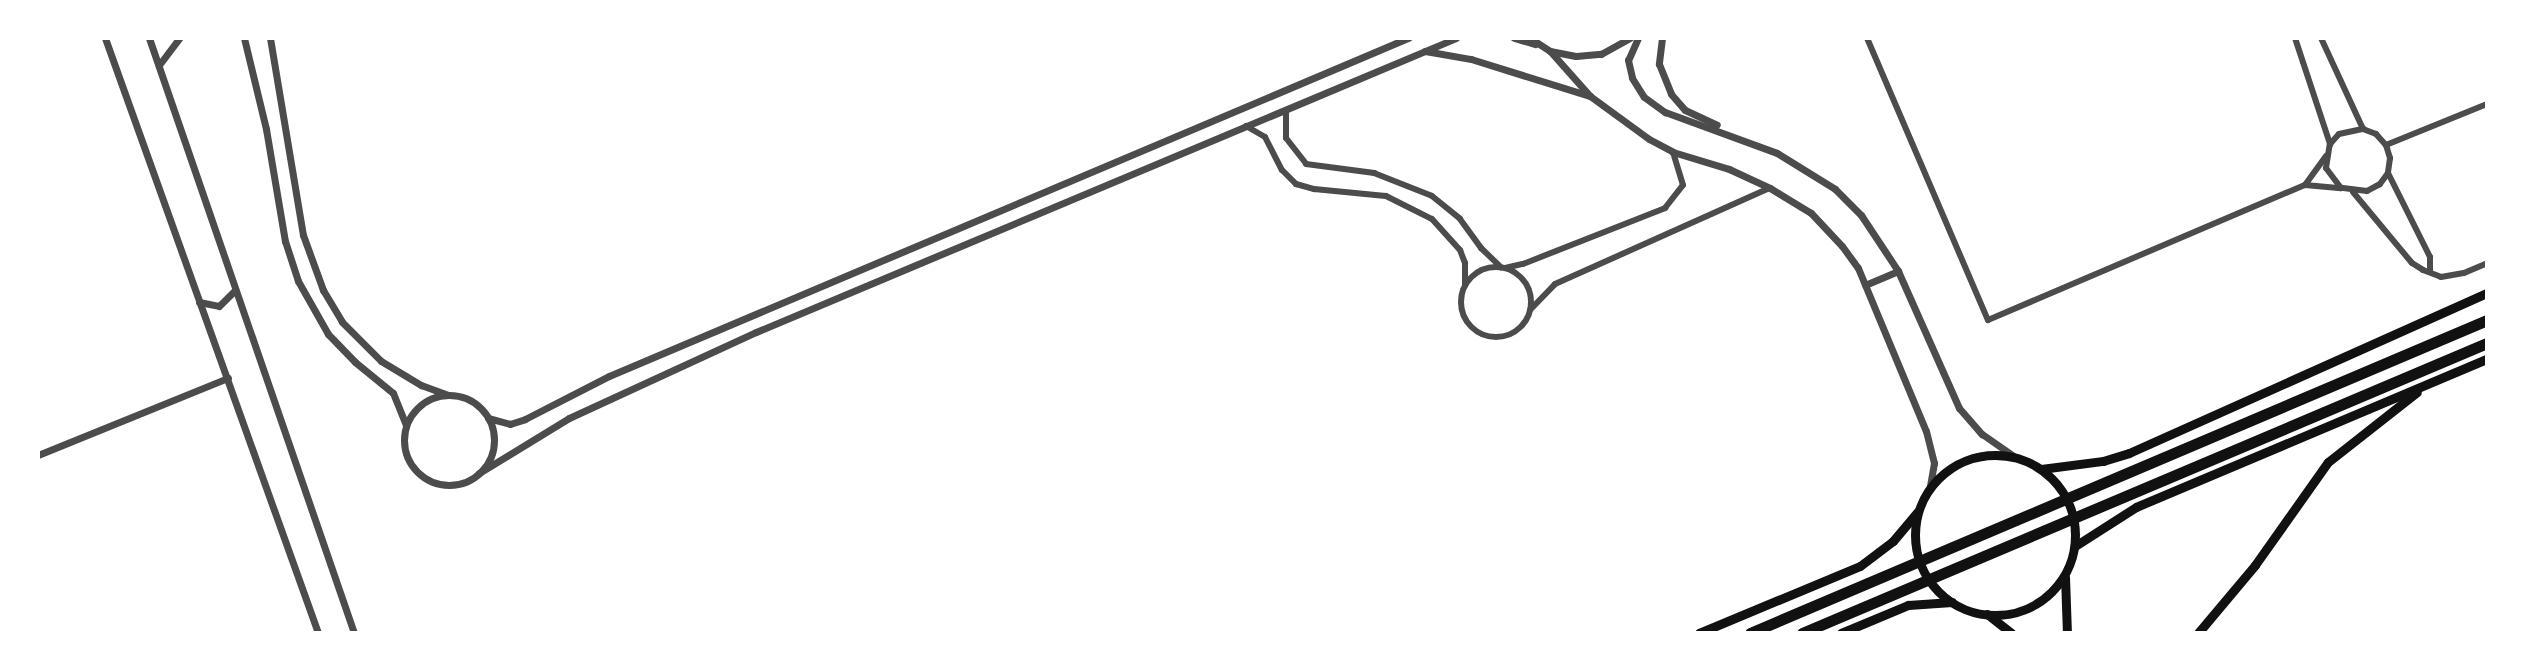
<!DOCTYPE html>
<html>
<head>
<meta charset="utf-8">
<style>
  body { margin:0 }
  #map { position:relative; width:2525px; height:671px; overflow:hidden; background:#fff; font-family:Raleway,sans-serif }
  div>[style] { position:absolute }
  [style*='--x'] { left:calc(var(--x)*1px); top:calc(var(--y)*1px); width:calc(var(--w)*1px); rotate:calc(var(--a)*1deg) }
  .minor>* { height:6px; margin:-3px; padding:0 3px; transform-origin:3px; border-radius:3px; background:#4c4c4c }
  .minor>.ring { margin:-3px; padding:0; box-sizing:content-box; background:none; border:6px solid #4c4c4c; border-radius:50% }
  .tertiary>* { height:7px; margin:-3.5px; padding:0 3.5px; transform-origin:3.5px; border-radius:3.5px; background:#4c4c4c }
  .tertiary>.ring { margin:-3.5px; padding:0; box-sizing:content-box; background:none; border:7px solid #4c4c4c; border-radius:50% }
  .primary>* { height:9px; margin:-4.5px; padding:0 4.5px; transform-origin:4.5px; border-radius:4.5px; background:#111 }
  .primary>.ring { margin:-4.5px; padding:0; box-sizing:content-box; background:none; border:9px solid #111; border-radius:50% }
  .motorway>* { height:11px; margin:-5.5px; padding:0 5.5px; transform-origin:5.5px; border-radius:5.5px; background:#111 }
  span { translate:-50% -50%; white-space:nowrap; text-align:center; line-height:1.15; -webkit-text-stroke:8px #fff; paint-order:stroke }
  .frame { position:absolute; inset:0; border:40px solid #fff; pointer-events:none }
</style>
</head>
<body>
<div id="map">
  <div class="minor">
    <div style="--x:1867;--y:38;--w:307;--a:66.8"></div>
    <div style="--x:1988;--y:320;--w:345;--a:-23.1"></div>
    <div style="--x:2305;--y:185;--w:36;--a:5"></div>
    <div style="--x:2295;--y:38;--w:112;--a:71.7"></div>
    <div style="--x:2321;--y:38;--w:100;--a:65.2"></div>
    <div style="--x:1286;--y:111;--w:27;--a:90"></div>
    <div style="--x:1286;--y:138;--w:33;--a:52"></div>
    <div style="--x:1306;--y:164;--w:69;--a:7.5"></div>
    <div style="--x:1374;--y:173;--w:62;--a:21.6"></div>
    <div style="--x:1432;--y:196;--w:36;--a:39"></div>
    <div style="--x:1460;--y:219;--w:36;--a:54"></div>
    <div style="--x:1481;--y:248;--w:28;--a:44"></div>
    <div style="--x:1246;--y:126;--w:22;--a:30"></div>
    <div style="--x:1265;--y:137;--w:37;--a:63"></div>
    <div style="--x:1282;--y:170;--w:20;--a:45"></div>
    <div style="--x:1296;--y:184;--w:19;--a:16"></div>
    <div style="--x:1314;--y:189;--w:72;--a:5.6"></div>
    <div style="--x:1386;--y:196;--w:51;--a:26.6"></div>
    <div style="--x:1432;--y:219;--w:42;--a:47.9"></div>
    <div style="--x:1460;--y:250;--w:14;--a:69"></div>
    <div style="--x:1465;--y:263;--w:22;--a:90"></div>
    <div style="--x:2386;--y:145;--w:109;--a:-22.1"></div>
    <div style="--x:2388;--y:173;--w:14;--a:126"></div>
    <div style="--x:2380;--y:184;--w:15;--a:152"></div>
    <div style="--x:2367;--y:191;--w:26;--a:-173"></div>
    <div style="--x:2341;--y:188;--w:25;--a:-127"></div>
    <div style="--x:2326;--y:168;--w:24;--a:-81"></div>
    <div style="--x:2330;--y:144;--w:13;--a:-48"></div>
    <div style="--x:2339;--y:134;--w:25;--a:-12"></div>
    <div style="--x:2363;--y:129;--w:14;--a:21"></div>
    <div style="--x:2376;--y:134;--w:15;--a:48"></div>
    <div style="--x:2386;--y:145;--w:14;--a:73"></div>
    <div style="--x:2390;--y:158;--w:15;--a:98"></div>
    <div style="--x:2388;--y:173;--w:94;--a:63.4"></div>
    <div style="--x:2430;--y:257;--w:14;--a:90"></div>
    <div style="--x:2305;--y:185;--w:36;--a:-54"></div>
    <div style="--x:2353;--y:192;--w:92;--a:50.3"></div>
    <div style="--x:2412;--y:263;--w:13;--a:32"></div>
    <div style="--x:2423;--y:270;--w:19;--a:21"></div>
    <div style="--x:2441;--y:277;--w:23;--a:-10"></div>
    <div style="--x:2464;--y:273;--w:25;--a:-23"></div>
    <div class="ring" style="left:1461px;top:267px;width:64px;height:64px"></div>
    <div style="--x:1505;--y:268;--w:18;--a:-13"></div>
    <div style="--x:1523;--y:264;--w:153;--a:-21.5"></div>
    <div style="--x:1665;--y:208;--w:29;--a:-52"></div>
    <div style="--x:1683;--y:185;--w:34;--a:-107"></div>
    <div style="--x:1530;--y:310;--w:36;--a:-46"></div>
    <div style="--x:1555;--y:284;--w:235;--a:-24.1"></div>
  </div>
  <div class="tertiary">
    <div style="--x:105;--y:38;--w:632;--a:70.3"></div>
    <div style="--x:149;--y:38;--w:629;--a:70.99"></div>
    <div style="--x:244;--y:38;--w:94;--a:76.4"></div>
    <div style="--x:266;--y:129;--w:114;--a:80.4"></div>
    <div style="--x:285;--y:241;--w:42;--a:72"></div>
    <div style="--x:298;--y:281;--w:61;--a:60.5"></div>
    <div style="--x:328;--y:334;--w:39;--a:46"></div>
    <div style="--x:355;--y:362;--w:49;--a:39.2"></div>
    <div style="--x:393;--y:393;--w:35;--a:68"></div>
    <div style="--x:270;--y:38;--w:200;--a:80.5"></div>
    <div style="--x:303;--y:235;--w:59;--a:70"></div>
    <div style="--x:323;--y:290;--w:37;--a:59"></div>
    <div style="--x:342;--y:322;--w:55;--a:45"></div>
    <div style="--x:381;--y:361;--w:47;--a:31"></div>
    <div style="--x:421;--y:385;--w:29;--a:20"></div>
    <div style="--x:1514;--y:38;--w:22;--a:16"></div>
    <div style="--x:1530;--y:38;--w:24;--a:33"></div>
    <div style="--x:1550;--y:51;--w:26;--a:11"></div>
    <div style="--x:1576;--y:56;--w:25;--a:-5"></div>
    <div style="--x:1601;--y:54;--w:33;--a:-29"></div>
    <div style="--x:1638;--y:38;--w:24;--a:114"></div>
    <div style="--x:1628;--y:60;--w:18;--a:77"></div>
    <div style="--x:1632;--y:78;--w:22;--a:58"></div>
    <div style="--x:1644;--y:97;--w:26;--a:36"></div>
    <div style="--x:1665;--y:112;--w:119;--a:20.1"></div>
    <div style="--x:1777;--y:153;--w:68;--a:31.8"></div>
    <div style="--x:1835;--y:189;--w:37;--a:45"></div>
    <div style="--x:1861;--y:215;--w:67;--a:56.5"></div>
    <div style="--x:1898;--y:271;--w:150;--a:66"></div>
    <div style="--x:1959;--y:408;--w:35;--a:49"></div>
    <div style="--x:1982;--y:434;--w:40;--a:34.9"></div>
    <div style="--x:1662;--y:38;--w:26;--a:97"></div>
    <div style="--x:1659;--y:64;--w:32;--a:68"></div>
    <div style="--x:1671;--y:94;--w:21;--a:49"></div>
    <div style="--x:1685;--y:110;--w:35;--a:25"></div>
    <div style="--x:1425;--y:51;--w:47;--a:9.9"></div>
    <div style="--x:1471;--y:59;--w:125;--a:17.3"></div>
    <div style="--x:1550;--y:51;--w:60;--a:48.4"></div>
    <div style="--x:1590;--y:96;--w:73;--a:36.1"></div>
    <div style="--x:1649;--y:139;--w:27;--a:28"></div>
    <div style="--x:1673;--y:152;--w:59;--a:16.9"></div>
    <div style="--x:1729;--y:169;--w:45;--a:24.9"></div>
    <div style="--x:1770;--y:188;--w:48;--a:31.4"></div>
    <div style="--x:1811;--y:213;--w:45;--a:46.8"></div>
    <div style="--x:1842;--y:246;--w:27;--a:54"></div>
    <div style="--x:1858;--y:268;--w:177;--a:67.4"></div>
    <div style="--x:1926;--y:431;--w:33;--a:76"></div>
    <div style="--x:1934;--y:463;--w:27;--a:100"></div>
    <div style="--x:159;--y:65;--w:34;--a:-53"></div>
    <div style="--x:1865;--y:285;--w:36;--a:-23"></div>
    <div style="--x:199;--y:302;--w:20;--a:11"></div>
    <div style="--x:219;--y:306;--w:21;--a:-45"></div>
    <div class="ring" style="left:404px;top:395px;width:83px;height:83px"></div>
    <div style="--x:488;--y:418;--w:23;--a:15"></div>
    <div style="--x:510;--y:424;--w:16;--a:-18"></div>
    <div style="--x:525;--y:419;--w:94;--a:-27.1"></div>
    <div style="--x:609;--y:376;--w:868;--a:-22.93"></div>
    <div style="--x:38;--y:455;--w:205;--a:-22.1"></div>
    <div style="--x:479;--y:473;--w:105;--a:-31.4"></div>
    <div style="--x:569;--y:418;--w:206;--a:-24.7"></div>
    <div style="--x:756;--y:332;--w:759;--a:-22.78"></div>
  </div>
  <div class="primary">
    <div class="ring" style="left:1915px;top:455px;width:151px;height:151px"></div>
    <div style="--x:2041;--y:469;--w:63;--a:-7.4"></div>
    <div style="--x:2103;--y:461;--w:27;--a:-17"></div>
    <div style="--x:2129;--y:453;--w:392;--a:-24.1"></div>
    <div style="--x:2075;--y:546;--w:72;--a:-32.6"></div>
    <div style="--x:2136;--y:507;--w:381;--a:-22.9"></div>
    <div style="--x:2065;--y:577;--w:56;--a:88"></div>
    <div style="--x:1987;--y:614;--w:31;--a:38"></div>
    <div style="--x:1699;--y:633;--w:174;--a:-22.6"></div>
    <div style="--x:1860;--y:566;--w:41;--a:-37.1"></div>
    <div style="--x:1893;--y:541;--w:38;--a:-50"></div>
    <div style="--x:1841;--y:633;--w:73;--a:-22.7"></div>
    <div style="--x:1908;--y:605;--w:44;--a:-3.9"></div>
    <div style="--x:2198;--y:633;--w:89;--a:-50"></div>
    <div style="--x:2255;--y:565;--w:126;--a:-54.7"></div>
    <div style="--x:2328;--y:462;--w:113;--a:-38.2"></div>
  </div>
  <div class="motorway">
    <div style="--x:1750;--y:633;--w:801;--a:-23.01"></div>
    <div style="--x:1802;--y:633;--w:744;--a:-22.95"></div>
  </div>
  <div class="frame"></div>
</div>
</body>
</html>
